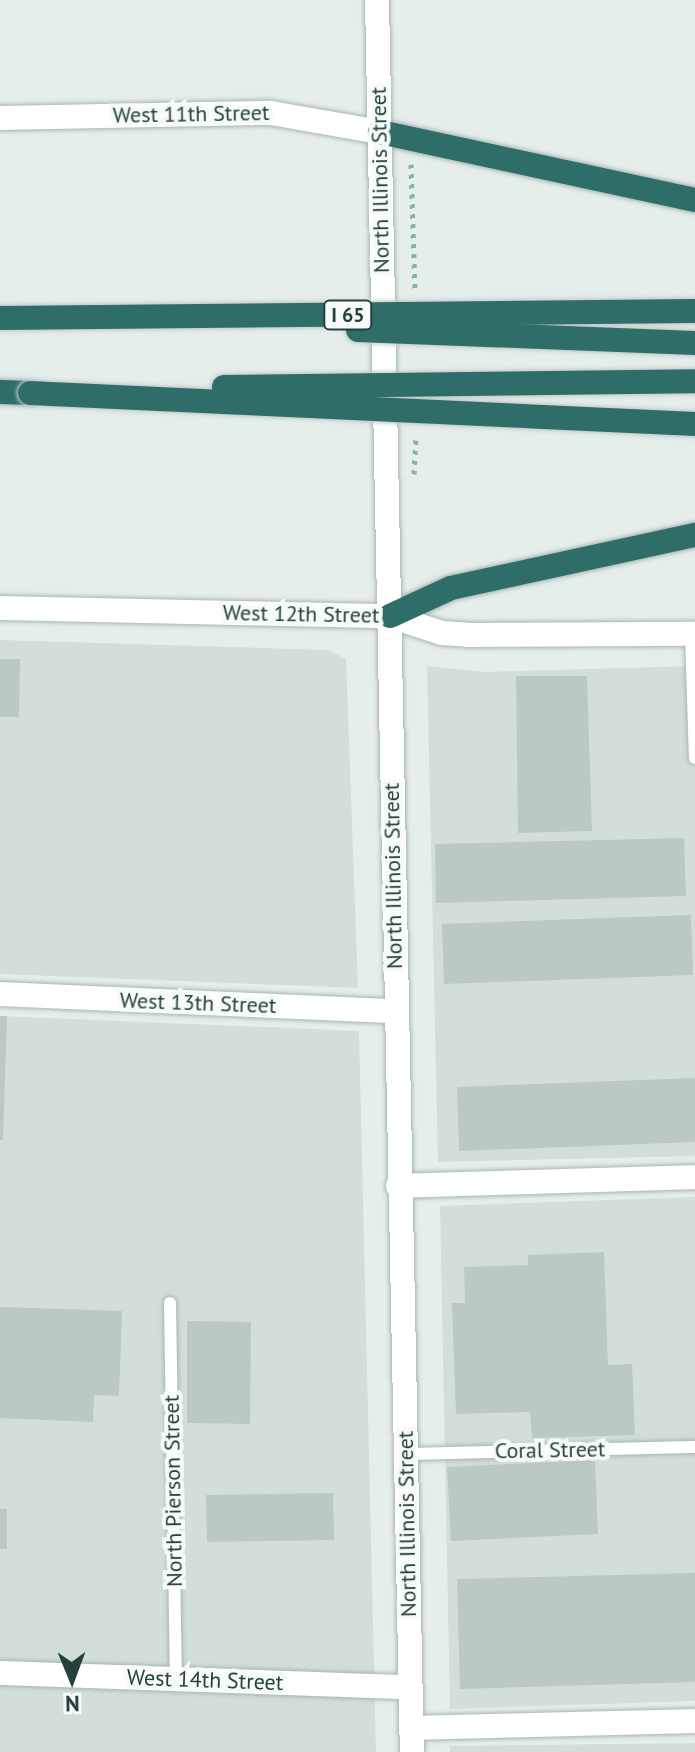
<!DOCTYPE html>
<html>
<head>
<meta charset="utf-8">
<style>
  body { margin:0 }
  #map { position:relative; width:695px; height:1752px; overflow:hidden; background:#e5eeeb; font-family:"PT Sans",sans-serif }
  div>[style] { position:absolute }
  [style*='--x'] { left:calc(var(--x)*1px); top:calc(var(--y)*1px); width:calc(var(--w)*1px); rotate:calc(var(--a)*1deg) }
  .built>* { inset:0; background:#d3dedb }
  .building>* { inset:0; background:#bac9c5 }
  .path>* { height:5px; margin-top:-2.5px; transform-origin:0; background:repeating-linear-gradient(90deg,#85b2aa 0 4px,transparent 0 10px) }
  .roads { filter:drop-shadow(0 0 2px #a7b7b3) drop-shadow(0 0 2px #a7b7b3) }
  .lane>* { height:12px; margin:-6px; padding:0 6px; transform-origin:6px; border-radius:6px; background:#fff }
  .street>* { height:24px; margin:-12px; padding:0 12px; transform-origin:12px; border-radius:12px; background:#fff }
  .secondary>* { height:24px; margin:-12px; padding:0 12px; transform-origin:12px; border-radius:12px; background:#fff }
  .highway>* { height:24px; margin:-12px; padding:0 12px; transform-origin:12px; border-radius:12px; background:#2f6d69 }
  .bridges { filter:drop-shadow(0 0 2px #c2cac9) drop-shadow(0 0 2px #c2cac9) }
  .highway-bridge>* { height:24px; margin:-12px; padding:0 12px; transform-origin:12px; border-radius:12px; background:#2f6d69 }
  span { translate:-50% -50%; white-space:nowrap; text-align:center; line-height:1.15; -webkit-text-stroke:8px #f6faf9; paint-order:stroke }
  .shield-label span { padding:2px 6px; background:#f6faf9; border:2px solid; border-radius:6px; -webkit-text-stroke-width:0 }
  .shield-label { font-size:20px; color:#24413d; font-weight:700 }
  .street-label { font-size:22px; color:#24413d }
  .north { position:absolute; left:32px; top:1640px; width:80px; height:80px; -webkit-text-stroke:6px #f6faf9; paint-order:stroke; rotate:179deg; font-size:22px; font-weight:700; line-height:32px; text-align:center; color:#24413d }
  .north::after { content:''; display:block; margin:auto; width:28px; height:36px; background:#24413d; clip-path:polygon(50% 0,100% 100%,50% 72%,0 100%) }
</style>
</head>
<body>
<div id="map">
  <div class="built">
    <div style="clip-path:polygon(0 640px,327px 650px,346px 659px,358px 988px,0 974px)"></div>
    <div style="clip-path:polygon(427px 666px,485px 672px,695px 666px,695px 1156px,438px 1162px)"></div>
    <div style="clip-path:polygon(0 1016px,359px 1031px,376px 1752px,0 1752px)"></div>
    <div style="clip-path:polygon(695px 1197px,695px 1701px,450px 1709px,440px 1206px)"></div>
    <div style="clip-path:polygon(695px 1743px,695px 1752px,450px 1752px,450px 1746px)"></div>
  </div>
  <div class="building">
    <div style="clip-path:polygon(0 659px,20px 659px,19px 717px,0 717px)"></div>
    <div style="clip-path:polygon(516px 676px,587px 676px,592px 831px,518px 833px)"></div>
    <div style="clip-path:polygon(684px 838px,686px 896px,436px 903px,435px 844px)"></div>
    <div style="clip-path:polygon(691px 915px,693px 975px,444px 984px,442px 924px)"></div>
    <div style="clip-path:polygon(0 1016px,7px 1016px,3px 1140px,0 1140px)"></div>
    <div style="clip-path:polygon(695px 1078px,695px 1142px,459px 1151px,457px 1087px)"></div>
    <div style="clip-path:polygon(604px 1252px,608px 1365px,632px 1364px,635px 1435px,532px 1438px,530px 1412px,456px 1414px,452px 1303px,465px 1303px,464px 1267px,528px 1265px,528px 1255px)"></div>
    <div style="clip-path:polygon(0 1307px,122px 1311px,119px 1396px,94px 1395px,93px 1422px,0 1418px)"></div>
    <div style="clip-path:polygon(187px 1321px,251px 1322px,250px 1424px,187px 1423px)"></div>
    <div style="clip-path:polygon(595px 1460px,598px 1534px,451px 1541px,447px 1467px)"></div>
    <div style="clip-path:polygon(333px 1493px,334px 1540px,207px 1542px,206px 1495px)"></div>
    <div style="clip-path:polygon(0 1509px,7px 1509px,7px 1549px,0 1549px)"></div>
    <div style="clip-path:polygon(695px 1573px,695px 1682px,460px 1689px,457px 1579px)"></div>
  </div>
  <div class="path">
    <div style="--x:411;--y:164;--w:126;--a:88.2"></div>
    <div style="--x:414;--y:474;--w:38;--a:-87"></div>
  </div>
  <div class="roads">
    <div class="lane">
      <div style="--x:691;--y:634;--w:124;--a:88.2"></div>
      <div style="--x:170;--y:1303;--w:376;--a:89.1"></div>
      <div style="--x:405;--y:1454;--w:290;--a:-1.4"></div>
    </div>
    <div class="street">
      <div style="--x:390;--y:616;--w:55;--a:18.1"></div>
      <div style="--x:442;--y:633;--w:26;--a:4"></div>
      <div style="--x:468;--y:635;--w:227;--a:-0.3"></div>
      <div style="--x:0;--y:994;--w:395;--a:2.5"></div>
      <div style="--x:398;--y:1186;--w:297;--a:-1.7"></div>
      <div style="--x:0;--y:1673;--w:410;--a:2"></div>
      <div style="--x:411;--y:1728;--w:284;--a:-1.4"></div>
    </div>
    <div class="secondary">
      <div style="--x:377;--y:0;--w:1752;--a:88.86"></div>
      <div style="--x:0;--y:118;--w:271;--a:-1.1"></div>
      <div style="--x:271;--y:113;--w:111;--a:9.9"></div>
      <div style="--x:0;--y:608;--w:390;--a:1.2"></div>
    </div>
    <div class="highway">
      <div style="--x:380;--y:132;--w:322;--a:12.2"></div>
      <div style="--x:0;--y:392;--w:30;--a:2"></div>
      <div style="--x:390;--y:616;--w:67;--a:-24.7"></div>
      <div style="--x:451;--y:588;--w:250;--a:-12.3"></div>
    </div>
  </div>
  <div class="bridges">
    <div class="highway-bridge">
      <div style="--x:0;--y:318;--w:695;--a:-0.58"></div>
      <div style="--x:358;--y:330;--w:337;--a:2.2"></div>
      <div style="--x:224;--y:387;--w:471;--a:-0.7"></div>
      <div style="--x:30;--y:393;--w:666;--a:2.67"></div>
    </div>
  </div>
  <div class="shield-label">
    <span style="left:348px;top:315px">I 65</span>
  </div>
  <div class="street-label">
    <span style="left:191px;top:114px;rotate:-1deg">West 11th Street</span>
    <span style="left:380px;top:180px;rotate:-91deg">North Illinois Street</span>
    <span style="left:301px;top:614px;rotate:1deg">West 12th Street</span>
    <span style="left:393px;top:876px;rotate:-91deg">North Illinois Street</span>
    <span style="left:198px;top:1003px;rotate:2deg">West 13th Street</span>
    <span style="left:550px;top:1450px;rotate:-1deg">Coral Street</span>
    <span style="left:173px;top:1491px;rotate:-91deg">North Pierson Street</span>
    <span style="left:407px;top:1524px;rotate:-91deg">North Illinois Street</span>
    <span style="left:205px;top:1680px;rotate:2deg">West 14th Street</span>
  </div>
  <div class="north">N</div>
</div>
</body>
</html>
